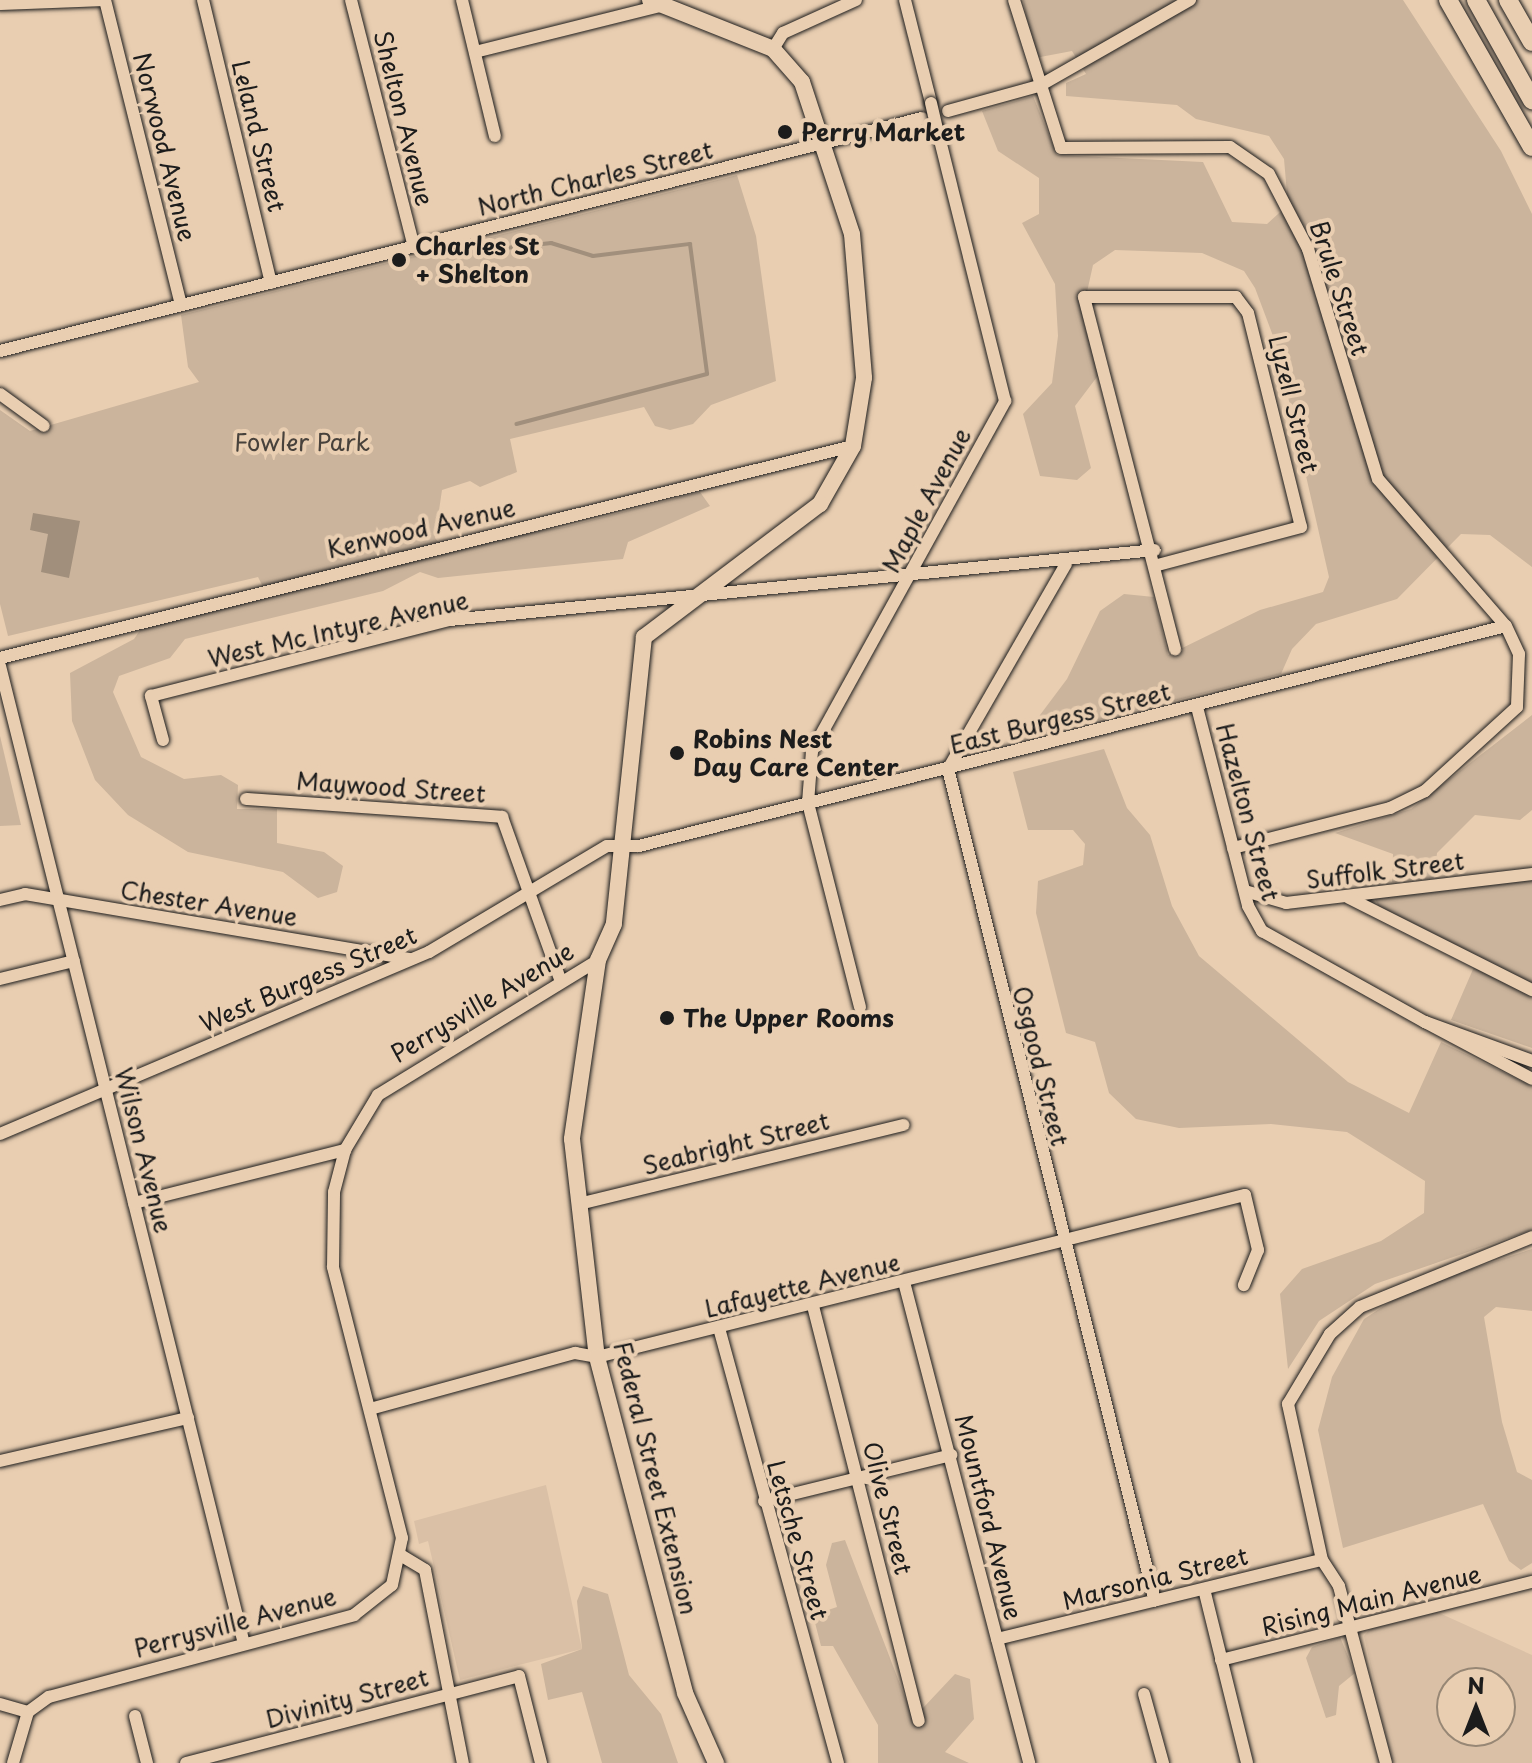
<!DOCTYPE html>
<html>
<head>
<meta charset="utf-8">
<style>
  body { margin:0 }
  #map { position:relative; width:1532px; height:1763px; overflow:hidden; background:#e9ceb1; font-family:"Playpen Sans",sans-serif }
  div>[style] { position:absolute }
  [style*='--x'] { left:calc(var(--x)*1px); top:calc(var(--y)*1px); width:calc(var(--w)*1px); rotate:calc(var(--a)*1deg) }
  .built>* { inset:0; background:#dac0a6 }
  .green>* { inset:0; background:#cbb49c }
  .water>* { inset:0; background:#a18f7c }
  .stream>* { height:4px; margin:-2px; padding:0 2px; transform-origin:2px; border-radius:2px; background:#a18f7c }
  .roads { filter:drop-shadow(0 0 2px #1c1c1c) drop-shadow(0 0 2px #1c1c1c) }
  .minor>* { height:12px; margin:-6px; padding:0 6px; transform-origin:6px; border-radius:6px; background:#e9ceb1 }
  .major>* { height:16px; margin:-8px; padding:0 8px; transform-origin:8px; border-radius:8px; background:#e9ceb1 }
  .highway>* { height:18px; margin:-9px; padding:0 9px; transform-origin:9px; border-radius:9px; background:#e9ceb1 }
  .bridges { filter:drop-shadow(0 0 2px #1c1c1c) drop-shadow(0 0 2px #1c1c1c) }
  .minor-bridge>* { height:12px; margin:-6px; padding:0 6px; transform-origin:6px; border-radius:6px; background:#e9ceb1 }
  .dots>* { width:22px; height:22px; translate:-50% -50%; box-sizing:border-box; border:4px solid #e9ceb1; border-radius:50% }
  span { translate:-50% -50%; white-space:nowrap; text-align:center; line-height:1.15; -webkit-text-stroke:8px #e9ceb1; paint-order:stroke }
  .street-label { font-size:24px; color:#1c1c1c }
  .poi-label { font-size:24px; color:#1c1c1c; font-weight:700 }
  .left { translate:0 -50%; text-align:left }
  .park-label { font-size:24px; color:#48423c }
  .north { position:absolute; left:1436px; top:1667px; width:80px; height:80px; box-sizing:border-box; background:#e9ceb1; border:2px solid #978775; border-radius:50%; rotate:0deg; font-size:22px; font-weight:700; line-height:32px; text-align:center; color:#1c1c1c }
  .north::after { content:''; display:block; margin:auto; width:28px; height:36px; background:#1c1c1c; clip-path:polygon(50% 0,100% 100%,50% 72%,0 100%) }
</style>
</head>
<body>
<div id="map">
  <div class="built">
    <div style="clip-path:polygon(546px 1485px,582px 1649px,460px 1680px,428px 1541px,419px 1544px,414px 1521px)"></div>
    <div style="clip-path:polygon(evenodd,1437px 1612px,1532px 1655px,1532px 1763px,1392px 1763px,1364px 1636px,1371px 1628px,1437px 1612px,1452px 1683px,1500px 1683px,1500px 1731px,1452px 1731px,1452px 1683px)"></div>
  </div>
  <div class="green">
    <div style="clip-path:polygon(1023px 0,1403px 0,1501px 151px,1532px 214px,1532px 567px,1490px 535px,1461px 534px,1397px 599px,1316px 624px,1292px 649px,1281px 674px,1022px 739px,1067px 679px,1100px 611px,1124px 594px,1154px 597px,1168px 655px,1260px 610px,1323px 592px,1329px 577px,1276px 344px,1255px 288px,1244px 271px,1202px 253px,1115px 250px,1093px 265px,1083px 310px,1100px 373px,1075px 406px,1091px 468px,1077px 480px,1040px 476px,1023px 414px,1052px 383px,1058px 336px,1055px 284px,1022px 223px,1039px 214px,1039px 178px,998px 151px,982px 111px,1033px 96px,1057px 155px,1203px 162px,1232px 222px,1267px 224px,1288px 205px,1284px 159px,1269px 136px,1196px 119px,1177px 105px,1066px 96px,1066px 83px,1086px 74px,1072px 51px,1035px 58px)"></div>
    <div style="clip-path:polygon(737px 175px,756px 236px,776px 381px,711px 405px,693px 424px,670px 430px,655px 426px,644px 407px,510px 439px,517px 472px,480px 487px,470px 481px,442px 490px,435px 538px,443px 547px,564px 527px,700px 492px,710px 506px,628px 542px,623px 559px,438px 578px,420px 572px,383px 591px,185px 639px,170px 658px,119px 676px,113px 692px,141px 757px,184px 779px,221px 775px,238px 785px,237px 809px,277px 809px,277px 843px,324px 852px,343px 866px,337px 892px,318px 898px,283px 872px,188px 852px,128px 815px,95px 780px,72px 721px,70px 673px,134px 639px,143px 626px,267px 595px,258px 577px,8px 636px,0 604px,0 410px,30px 431px,199px 382px,188px 367px,181px 315px)"></div>
    <div style="clip-path:polygon(1532px 715px,1532px 810px,1520px 820px,1475px 815px,1437px 853px,1434px 878px,1392px 882px,1393px 854px,1335px 833px,1411px 809px)"></div>
    <div style="clip-path:polygon(0 736px,21px 825px,0 826px)"></div>
    <div style="clip-path:polygon(1104px 749px,1127px 808px,1150px 835px,1172px 906px,1199px 956px,1348px 1082px,1409px 1113px,1441px 1042px,1532px 1086px,1532px 1230px,1375px 1284px,1319px 1321px,1288px 1369px,1280px 1294px,1302px 1269px,1381px 1241px,1424px 1213px,1425px 1181px,1347px 1132px,1271px 1124px,1179px 1128px,1136px 1119px,1109px 1093px,1095px 1042px,1066px 1033px,1036px 913px,1038px 881px,1083px 865px,1085px 844px,1073px 830px,1028px 830px,1013px 772px)"></div>
    <div style="clip-path:polygon(1532px 878px,1532px 1048px,1451px 1020px,1477px 960px,1380px 909px,1374px 897px)"></div>
    <div style="clip-path:polygon(1532px 1249px,1532px 1311px,1496px 1307px,1484px 1317px,1502px 1422px,1517px 1472px,1532px 1480px,1532px 1563px,1521px 1570px,1509px 1561px,1483px 1504px,1343px 1548px,1318px 1430px,1332px 1377px,1364px 1319px,1410px 1289px)"></div>
    <div style="clip-path:polygon(845px 1540px,906px 1700px,923px 1708px,955px 1674px,970px 1679px,974px 1719px,945px 1752px,969px 1763px,878px 1763px,878px 1725px,833px 1646px,821px 1646px,813px 1615px,837px 1607px,826px 1565px,832px 1543px)"></div>
    <div style="clip-path:polygon(583px 1586px,608px 1594px,629px 1675px,661px 1714px,678px 1763px,602px 1763px,582px 1692px,548px 1700px,541px 1664px,582px 1649px,577px 1601px)"></div>
    <div style="clip-path:polygon(1340px 1637px,1355px 1673px,1339px 1686px,1336px 1715px,1326px 1718px,1306px 1658px,1312px 1647px)"></div>
  </div>
  <div class="water">
    <div style="clip-path:polygon(33px 513px,80px 521px,69px 578px,41px 572px,48px 534px,30px 530px)"></div>
  </div>
  <div class="stream">
    <div style="--x:452;--y:254;--w:100;--a:-6.3"></div>
    <div style="--x:551;--y:243;--w:44;--a:17.2"></div>
    <div style="--x:593;--y:256;--w:98;--a:-7.1"></div>
    <div style="--x:690;--y:244;--w:131;--a:82.5"></div>
    <div style="--x:707;--y:374;--w:197;--a:165.3"></div>
  </div>
  <div class="roads">
    <div class="minor">
      <div style="--x:105;--y:0;--w:313;--a:76"></div>
      <div style="--x:203;--y:0;--w:291;--a:76.5"></div>
      <div style="--x:351;--y:0;--w:255;--a:75.7"></div>
      <div style="--x:462;--y:0;--w:140;--a:76.4"></div>
      <div style="--x:905;--y:0;--w:106;--a:75.8"></div>
      <div style="--x:1014;--y:0;--w:155;--a:72.4"></div>
      <div style="--x:1061;--y:148;--w:169;--a:-0.3"></div>
      <div style="--x:1230;--y:147;--w:47;--a:34.7"></div>
      <div style="--x:1269;--y:174;--w:85;--a:62.5"></div>
      <div style="--x:1308;--y:249;--w:240;--a:73.1"></div>
      <div style="--x:1378;--y:479;--w:195;--a:49"></div>
      <div style="--x:1506;--y:626;--w:31;--a:65"></div>
      <div style="--x:1519;--y:654;--w:53;--a:92.2"></div>
      <div style="--x:1517;--y:707;--w:125;--a:137.6"></div>
      <div style="--x:1425;--y:791;--w:39;--a:154"></div>
      <div style="--x:1390;--y:808;--w:162;--a:165.7"></div>
      <div style="--x:0;--y:4;--w:105;--a:-2.2"></div>
      <div style="--x:773;--y:49;--w:19;--a:-58"></div>
      <div style="--x:783;--y:33;--w:80;--a:-24.3"></div>
      <div style="--x:475;--y:52;--w:195;--a:-14"></div>
      <div style="--x:948;--y:111;--w:94;--a:-15.4"></div>
      <div style="--x:1039;--y:86;--w:174;--a:-29.7"></div>
      <div style="--x:0;--y:351;--w:951;--a:-14.18"></div>
      <div style="--x:0;--y:394;--w:54;--a:36"></div>
      <div style="--x:1066;--y:564;--w:237;--a:119.9"></div>
      <div style="--x:948;--y:769;--w:857;--a:76.03"></div>
      <div style="--x:1158;--y:565;--w:148;--a:-14.9"></div>
      <div style="--x:1301;--y:527;--w:220;--a:-103.9"></div>
      <div style="--x:1248;--y:313;--w:20;--a:-127"></div>
      <div style="--x:1236;--y:297;--w:152;--a:180"></div>
      <div style="--x:1084;--y:297;--w:364;--a:75.5"></div>
      <div style="--x:0;--y:658;--w:879;--a:-13.96"></div>
      <div style="--x:0;--y:666;--w:1008;--a:75.99"></div>
      <div style="--x:1197;--y:707;--w:205;--a:75.6"></div>
      <div style="--x:1248;--y:906;--w:29;--a:61"></div>
      <div style="--x:1262;--y:931;--w:187;--a:29.2"></div>
      <div style="--x:1425;--y:1022;--w:114;--a:20"></div>
      <div style="--x:163;--y:740;--w:46;--a:-105.3"></div>
      <div style="--x:151;--y:696;--w:309;--a:-14.3"></div>
      <div style="--x:450;--y:620;--w:708;--a:-5.67"></div>
      <div style="--x:246;--y:799;--w:257;--a:4"></div>
      <div style="--x:502;--y:817;--w:175;--a:70.3"></div>
      <div style="--x:1245;--y:891;--w:43;--a:16.3"></div>
      <div style="--x:1286;--y:903;--w:248;--a:-6.7"></div>
      <div style="--x:1349;--y:898;--w:205;--a:26.7"></div>
      <div style="--x:0;--y:900;--w:26;--a:-13"></div>
      <div style="--x:25;--y:894;--w:391;--a:9.6"></div>
      <div style="--x:0;--y:979;--w:76;--a:-13.7"></div>
      <div style="--x:860;--y:1007;--w:211;--a:-104.3"></div>
      <div style="--x:808;--y:803;--w:52;--a:-85.6"></div>
      <div style="--x:812;--y:751;--w:400;--a:-61.1"></div>
      <div style="--x:1005;--y:401;--w:281;--a:-104"></div>
      <div style="--x:1425;--y:1022;--w:121;--a:28"></div>
      <div style="--x:0;--y:1134;--w:466;--a:-23"></div>
      <div style="--x:429;--y:952;--w:207;--a:-30.8"></div>
      <div style="--x:607;--y:846;--w:32;--a:0"></div>
      <div style="--x:639;--y:846;--w:894;--a:-14.24"></div>
      <div style="--x:134;--y:1203;--w:218;--a:-14.1"></div>
      <div style="--x:579;--y:1204;--w:334;--a:-13.7"></div>
      <div style="--x:904;--y:1282;--w:497;--a:75.4"></div>
      <div style="--x:813;--y:1306;--w:428;--a:75.7"></div>
      <div style="--x:719;--y:1328;--w:451;--a:74.7"></div>
      <div style="--x:370;--y:1409;--w:213;--a:-15.3"></div>
      <div style="--x:575;--y:1353;--w:22;--a:10"></div>
      <div style="--x:597;--y:1357;--w:668;--a:-14.04"></div>
      <div style="--x:1245;--y:1195;--w:57;--a:76.7"></div>
      <div style="--x:1258;--y:1250;--w:38;--a:112"></div>
      <div style="--x:0;--y:1461;--w:193;--a:-12.9"></div>
      <div style="--x:764;--y:1501;--w:193;--a:-13.8"></div>
      <div style="--x:402;--y:1556;--w:27;--a:31"></div>
      <div style="--x:425;--y:1570;--w:197;--a:78.9"></div>
      <div style="--x:1204;--y:1589;--w:179;--a:76.1"></div>
      <div style="--x:997;--y:1639;--w:334;--a:-13.7"></div>
      <div style="--x:1221;--y:1660;--w:321;--a:-14.1"></div>
      <div style="--x:1144;--y:1694;--w:72;--a:74.6"></div>
      <div style="--x:0;--y:1704;--w:29;--a:16"></div>
      <div style="--x:135;--y:1716;--w:49;--a:75.7"></div>
      <div style="--x:13;--y:1763;--w:53;--a:-73.6"></div>
      <div style="--x:28;--y:1712;--w:26;--a:-36"></div>
      <div style="--x:49;--y:1697;--w:316;--a:-15"></div>
      <div style="--x:354;--y:1615;--w:48;--a:-38.3"></div>
      <div style="--x:392;--y:1585;--w:48;--a:-78"></div>
      <div style="--x:402;--y:1538;--w:280;--a:-104.3"></div>
      <div style="--x:333;--y:1267;--w:75;--a:-89.2"></div>
      <div style="--x:334;--y:1192;--w:43;--a:-75.3"></div>
      <div style="--x:345;--y:1150;--w:64;--a:-59"></div>
      <div style="--x:378;--y:1095;--w:258;--a:-31.5"></div>
      <div style="--x:186;--y:1763;--w:344;--a:-14.6"></div>
      <div style="--x:519;--y:1676;--w:90;--a:75.8"></div>
      <div style="--x:1386;--y:1763;--w:183;--a:-104.9"></div>
      <div style="--x:1339;--y:1586;--w:31;--a:-123"></div>
      <div style="--x:1322;--y:1560;--w:160;--a:-102.3"></div>
      <div style="--x:1288;--y:1404;--w:82;--a:-59"></div>
      <div style="--x:1330;--y:1334;--w:40;--a:-42"></div>
      <div style="--x:1360;--y:1307;--w:186;--a:-22.1"></div>
    </div>
    <div class="major">
      <div style="--x:650;--y:0;--w:132;--a:21.7"></div>
      <div style="--x:773;--y:49;--w:44;--a:48.7"></div>
      <div style="--x:802;--y:82;--w:160;--a:71.8"></div>
      <div style="--x:852;--y:234;--w:144;--a:85.2"></div>
      <div style="--x:864;--y:378;--w:69;--a:99.2"></div>
      <div style="--x:853;--y:446;--w:67;--a:119.6"></div>
      <div style="--x:820;--y:504;--w:221;--a:142.9"></div>
      <div style="--x:644;--y:637;--w:289;--a:96"></div>
      <div style="--x:614;--y:924;--w:39;--a:114"></div>
      <div style="--x:598;--y:960;--w:181;--a:98.3"></div>
      <div style="--x:572;--y:1139;--w:219;--a:83.5"></div>
      <div style="--x:597;--y:1357;--w:347;--a:75.3"></div>
      <div style="--x:685;--y:1693;--w:77;--a:66.1"></div>
    </div>
    <div class="highway">
      <div style="--x:1448;--y:0;--w:169;--a:60.3"></div>
      <div style="--x:1476;--y:0;--w:115;--a:60.8"></div>
      <div style="--x:1508;--y:0;--w:48;--a:60.3"></div>
    </div>
  </div>
  <div class="bridges">
    <div class="minor-bridge">
      <div style="--x:931;--y:103;--w:26;--a:77"></div>
    </div>
  </div>
  <div class="dots">
    <div style="left:785px;top:132px;background:#1c1c1c"></div>
    <div style="left:399px;top:260px;background:#1c1c1c"></div>
    <div style="left:677px;top:753px;background:#1c1c1c"></div>
    <div style="left:667px;top:1018px;background:#1c1c1c"></div>
  </div>
  <div class="street-label">
    <span style="left:404px;top:118px;rotate:76deg">Shelton Avenue</span>
    <span style="left:259px;top:136px;rotate:76deg">Leland Street</span>
    <span style="left:165px;top:147px;rotate:76deg">Norwood Avenue</span>
    <span style="left:595px;top:178px;rotate:-14deg">North Charles Street</span>
    <span style="left:1340px;top:288px;rotate:72deg">Brule Street</span>
    <span style="left:1294px;top:404px;rotate:76deg">Lyzell Street</span>
    <span style="left:926px;top:500px;rotate:-62deg">Maple Avenue</span>
    <span style="left:421px;top:528px;rotate:-13deg">Kenwood Avenue</span>
    <span style="left:338px;top:629px;rotate:-13deg">West Mc Intyre Avenue</span>
    <span style="left:1060px;top:718px;rotate:-14deg">East Burgess Street</span>
    <span style="left:391px;top:787px;rotate:4deg">Maywood Street</span>
    <span style="left:1248px;top:812px;rotate:75deg">Hazelton Street</span>
    <span style="left:1385px;top:870px;rotate:-7deg">Suffolk Street</span>
    <span style="left:209px;top:903px;rotate:9deg">Chester Avenue</span>
    <span style="left:308px;top:979px;rotate:-23deg">West Burgess Street</span>
    <span style="left:482px;top:1002px;rotate:-31deg">Perrysville Avenue</span>
    <span style="left:1041px;top:1066px;rotate:76deg">Osgood Street</span>
    <span style="left:736px;top:1143px;rotate:-14deg">Seabright Street</span>
    <span style="left:144px;top:1150px;rotate:76deg">Wilson Avenue</span>
    <span style="left:802px;top:1285px;rotate:-14deg">Lafayette Avenue</span>
    <span style="left:656px;top:1478px;rotate:76deg">Federal Street Extension</span>
    <span style="left:888px;top:1508px;rotate:76deg">Olive Street</span>
    <span style="left:989px;top:1517px;rotate:76deg">Mountford Avenue</span>
    <span style="left:798px;top:1540px;rotate:74deg">Letsche Street</span>
    <span style="left:1155px;top:1578px;rotate:-14deg">Marsonia Street</span>
    <span style="left:1371px;top:1600px;rotate:-14deg">Rising Main Avenue</span>
    <span style="left:235px;top:1622px;rotate:-15deg">Perrysville Avenue</span>
    <span style="left:347px;top:1698px;rotate:-15deg">Divinity Street</span>
  </div>
  <div class="poi-label">
    <span class="left" style="left:801px;top:132px">Perry Market</span>
    <span class="left" style="left:415px;top:260px">Charles St<br>+ Shelton</span>
    <span class="left" style="left:693px;top:753px">Robins Nest<br>Day Care Center</span>
    <span class="left" style="left:683px;top:1018px">The Upper Rooms</span>
  </div>
  <div class="park-label">
    <span style="left:302px;top:442px">Fowler Park</span>
  </div>
  <div class="north">N</div>
</div>
</body>
</html>
